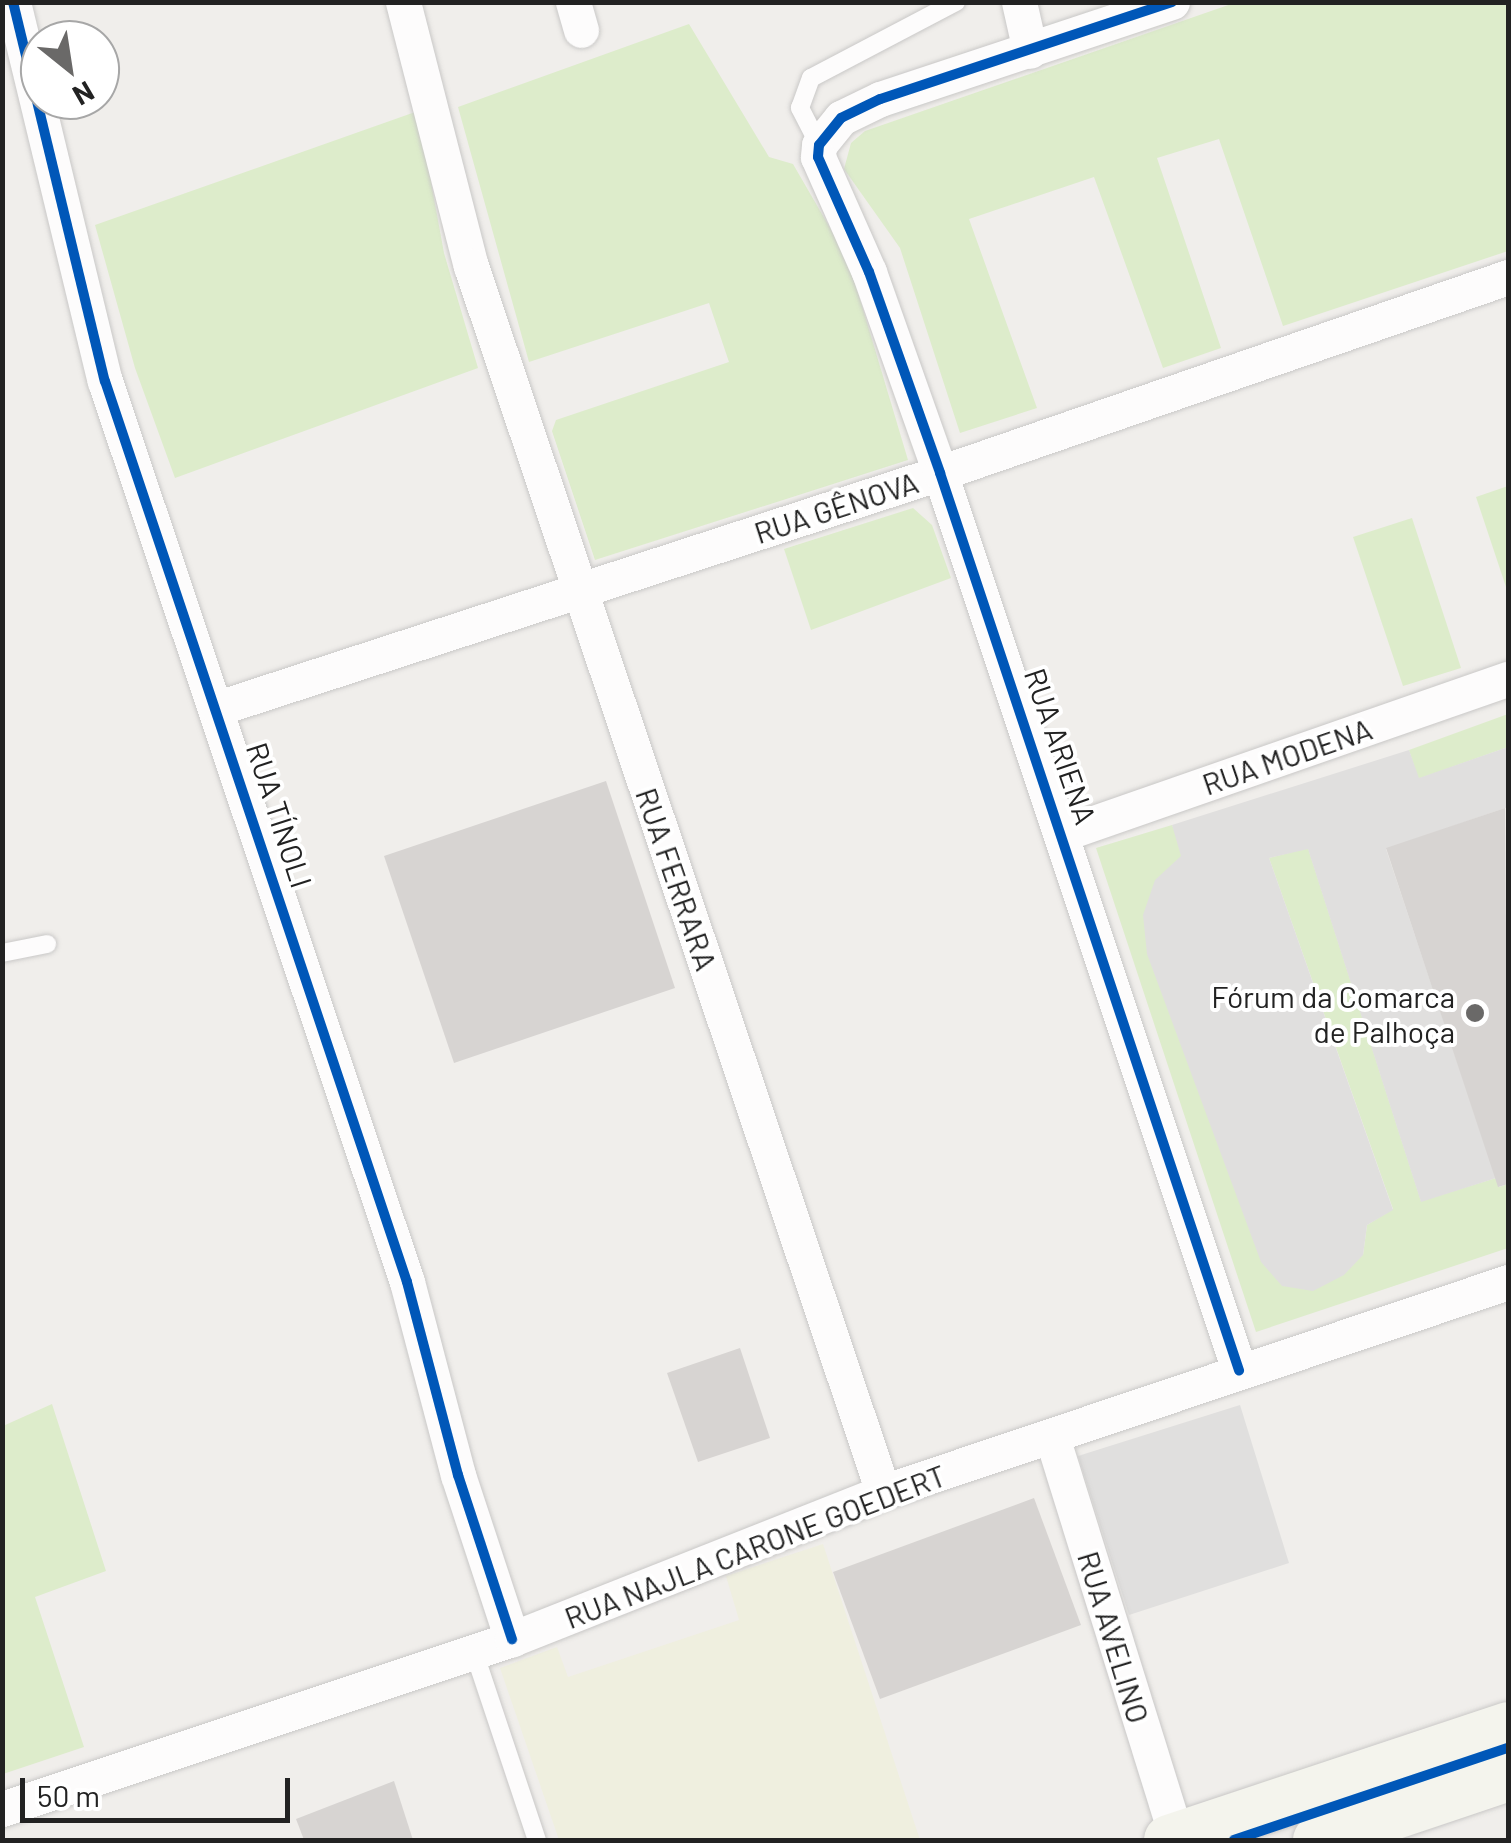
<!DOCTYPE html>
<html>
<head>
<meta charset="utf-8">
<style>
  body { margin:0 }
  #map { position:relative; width:1511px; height:1843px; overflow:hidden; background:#f0eeeb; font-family:Barlow,sans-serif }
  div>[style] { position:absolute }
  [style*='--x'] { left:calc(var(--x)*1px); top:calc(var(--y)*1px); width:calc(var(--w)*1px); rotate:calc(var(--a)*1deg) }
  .farmland>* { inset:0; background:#efefdf }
  .grass>* { inset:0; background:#ddeccb }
  .parking>* { inset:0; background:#e0dfde }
  .building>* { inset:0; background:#d7d4d2 }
  .roads { filter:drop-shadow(0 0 2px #c9c8c7) drop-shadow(0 0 2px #c9c8c7) }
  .service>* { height:18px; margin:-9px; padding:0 9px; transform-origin:9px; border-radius:9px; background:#fdfcfc }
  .minor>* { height:35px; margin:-17.5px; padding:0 17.5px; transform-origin:17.5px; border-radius:17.5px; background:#fdfcfc }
  .secondary>* { height:50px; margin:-25px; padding:0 25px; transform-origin:25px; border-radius:25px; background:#f4f4ed }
  .cycleway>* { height:10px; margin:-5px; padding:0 5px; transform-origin:5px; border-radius:5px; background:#0057b8 }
  .dots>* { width:28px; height:28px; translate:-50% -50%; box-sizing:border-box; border:5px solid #fff; border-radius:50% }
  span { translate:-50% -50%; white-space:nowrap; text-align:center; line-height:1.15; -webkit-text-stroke:8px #fff; paint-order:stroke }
  .street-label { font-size:30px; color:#222 }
  .poi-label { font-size:30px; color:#222 }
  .right { translate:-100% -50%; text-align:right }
  .frame { position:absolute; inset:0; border:5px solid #222; pointer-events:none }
  .north { position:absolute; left:20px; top:20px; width:100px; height:100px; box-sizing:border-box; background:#fff; border:2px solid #a7a7a7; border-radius:50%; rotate:150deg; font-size:28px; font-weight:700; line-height:40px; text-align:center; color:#222 }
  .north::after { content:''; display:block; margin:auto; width:35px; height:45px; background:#6a6968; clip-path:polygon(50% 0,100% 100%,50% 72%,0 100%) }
  .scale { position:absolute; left:20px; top:1778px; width:270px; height:45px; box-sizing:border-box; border:5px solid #222; border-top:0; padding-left:12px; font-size:30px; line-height:35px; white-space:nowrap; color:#222; -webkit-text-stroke:8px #fff; paint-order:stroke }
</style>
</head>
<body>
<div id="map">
  <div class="farmland">
    <div style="clip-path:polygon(823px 1544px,920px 1840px,559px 1840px,500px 1668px,557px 1647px,568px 1677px,739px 1620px,726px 1576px)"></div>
  </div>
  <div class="grass">
    <div style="clip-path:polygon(1237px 2px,1508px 3px,1508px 251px,1283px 326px,1219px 139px,1157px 158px,1221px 348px,1163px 368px,1094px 177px,969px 219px,1037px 408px,960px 433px,900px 248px,844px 169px,851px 143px,865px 131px)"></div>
    <div style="clip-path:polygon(689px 24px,769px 157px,793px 164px,848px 259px,908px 460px,595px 560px,552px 431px,556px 420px,729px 362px,709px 303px,529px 362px,458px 107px)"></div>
    <div style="clip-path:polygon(418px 111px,444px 253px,478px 368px,175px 478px,135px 368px,95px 225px)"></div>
    <div style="clip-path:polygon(1508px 486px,1508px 593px,1476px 497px)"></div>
    <div style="clip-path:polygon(913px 508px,932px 525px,951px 578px,811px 630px,784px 549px)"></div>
    <div style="clip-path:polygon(1412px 518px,1461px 668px,1403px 686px,1353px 537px)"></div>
    <div style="clip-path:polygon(1508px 714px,1508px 747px,1418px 779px,1409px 750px)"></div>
    <div style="clip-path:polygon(1172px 825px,1363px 1255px,1367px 1225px,1393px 1209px,1269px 858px,1308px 848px,1421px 1201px,1496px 1178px,1499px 1187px,1508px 1184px,1508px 1248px,1256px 1332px,1096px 848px)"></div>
    <div style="clip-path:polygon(52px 1404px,106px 1571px,35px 1597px,84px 1747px,3px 1774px,3px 1426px)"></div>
  </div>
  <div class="parking">
    <div style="clip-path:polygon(1508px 747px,1508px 807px,1386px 849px,1496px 1178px,1421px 1202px,1308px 849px,1269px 858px,1393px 1210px,1367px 1225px,1363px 1255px,1344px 1275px,1313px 1291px,1282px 1286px,1261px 1262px,1147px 954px,1143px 915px,1155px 880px,1181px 856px,1172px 825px,1409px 750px,1419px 778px)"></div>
    <div style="clip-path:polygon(1240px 1405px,1289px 1563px,1129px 1615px,1078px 1456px)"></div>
  </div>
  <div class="building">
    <div style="clip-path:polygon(606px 781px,675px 988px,454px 1063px,384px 856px)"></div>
    <div style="clip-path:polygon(1505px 808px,1508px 1184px,1498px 1187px,1386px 848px)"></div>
    <div style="clip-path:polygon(740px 1348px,770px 1438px,698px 1462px,667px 1373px)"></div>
    <div style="clip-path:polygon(1034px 1498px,1081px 1625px,880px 1699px,833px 1572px)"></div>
    <div style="clip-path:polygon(394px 1781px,413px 1840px,304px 1840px,296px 1819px)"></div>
  </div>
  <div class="roads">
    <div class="service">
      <div style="--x:819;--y:145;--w:42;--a:-117.2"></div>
      <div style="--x:800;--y:108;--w:32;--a:-70"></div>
      <div style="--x:811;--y:78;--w:164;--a:-27.7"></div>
      <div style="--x:2;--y:953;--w:46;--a:-11.3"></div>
      <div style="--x:474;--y:1652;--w:198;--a:71.5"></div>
    </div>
    <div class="minor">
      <div style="--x:13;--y:2;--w:390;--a:76.4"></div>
      <div style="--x:105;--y:381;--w:950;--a:71.47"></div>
      <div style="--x:407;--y:1282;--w:200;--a:75.2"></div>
      <div style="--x:458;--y:1475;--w:173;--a:71.8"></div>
      <div style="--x:403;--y:2;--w:273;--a:75.6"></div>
      <div style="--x:471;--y:266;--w:1293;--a:71.42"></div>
      <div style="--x:573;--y:2;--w:29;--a:74"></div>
      <div style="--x:1019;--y:2;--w:50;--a:77.3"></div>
      <div style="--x:1172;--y:2;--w:308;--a:161.6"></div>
      <div style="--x:880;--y:99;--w:43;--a:154"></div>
      <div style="--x:841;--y:118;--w:35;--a:129"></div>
      <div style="--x:819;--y:145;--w:12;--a:95"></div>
      <div style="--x:818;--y:157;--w:126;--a:66.1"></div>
      <div style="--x:869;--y:272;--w:213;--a:70.5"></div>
      <div style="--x:940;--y:473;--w:946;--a:71.57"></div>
      <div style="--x:218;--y:708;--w:759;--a:-18.03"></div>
      <div style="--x:940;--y:473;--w:601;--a:-19.04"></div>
      <div style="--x:1065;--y:833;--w:469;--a:-19.2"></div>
      <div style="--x:1052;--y:1437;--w:420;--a:72.7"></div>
      <div style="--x:2;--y:1809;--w:538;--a:-18.43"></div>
      <div style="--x:512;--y:1639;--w:399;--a:-21.6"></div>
      <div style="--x:883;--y:1492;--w:659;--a:-18.57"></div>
    </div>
    <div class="secondary">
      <div style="--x:1169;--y:1840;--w:357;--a:-18.4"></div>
      <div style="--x:1318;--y:1840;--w:200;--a:-18.6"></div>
    </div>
  </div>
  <div class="cycleway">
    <div style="--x:13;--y:2;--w:390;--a:76.4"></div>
    <div style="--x:105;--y:381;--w:950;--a:71.47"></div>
    <div style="--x:407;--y:1282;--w:200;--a:75.2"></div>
    <div style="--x:458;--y:1475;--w:173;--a:71.8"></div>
    <div style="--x:1172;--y:2;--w:308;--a:161.6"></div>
    <div style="--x:880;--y:99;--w:43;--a:154"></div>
    <div style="--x:841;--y:118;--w:35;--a:129"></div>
    <div style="--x:819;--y:145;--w:12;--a:95"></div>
    <div style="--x:818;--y:157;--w:126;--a:66.1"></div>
    <div style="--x:869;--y:272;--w:213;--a:70.5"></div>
    <div style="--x:940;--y:473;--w:946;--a:71.57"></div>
    <div style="--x:1234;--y:1840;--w:289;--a:-18.6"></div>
  </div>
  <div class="dots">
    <div style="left:1475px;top:1013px;background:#6a6968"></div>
  </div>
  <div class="street-label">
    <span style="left:836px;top:507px;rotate:-18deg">RUA GÊNOVA</span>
    <span style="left:1061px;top:746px;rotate:71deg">RUA ARIENA</span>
    <span style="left:1287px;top:756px;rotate:-19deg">RUA MODENA</span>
    <span style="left:280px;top:815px;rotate:72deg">RUA TÍNOLI</span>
    <span style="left:677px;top:879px;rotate:71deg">RUA FERRARA</span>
    <span style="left:755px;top:1546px;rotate:-21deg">RUA NAJLA CARONE GOEDERT</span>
    <span style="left:1114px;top:1637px;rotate:73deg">RUA AVELINO</span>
  </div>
  <div class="poi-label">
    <span class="right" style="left:1455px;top:1013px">Fórum da Comarca<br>de Palhoça</span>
  </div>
  <div class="frame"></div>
  <div class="north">N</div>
  <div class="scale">50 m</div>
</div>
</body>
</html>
